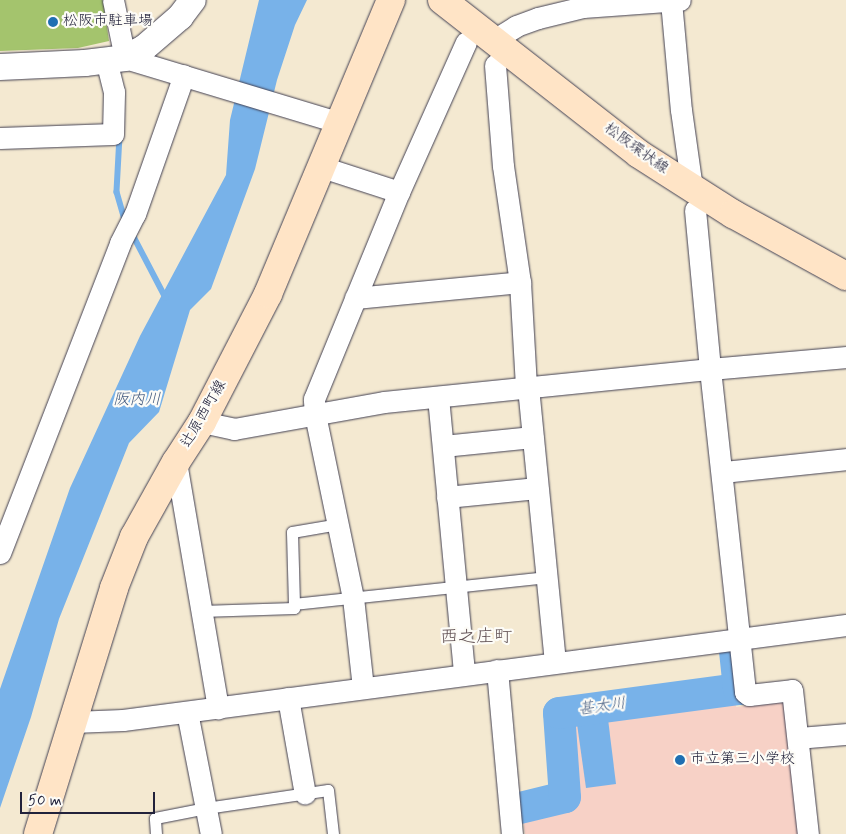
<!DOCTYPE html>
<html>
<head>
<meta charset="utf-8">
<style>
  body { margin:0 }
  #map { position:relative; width:846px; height:834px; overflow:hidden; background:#f4e9d1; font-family:Mynerve,"Klee One",sans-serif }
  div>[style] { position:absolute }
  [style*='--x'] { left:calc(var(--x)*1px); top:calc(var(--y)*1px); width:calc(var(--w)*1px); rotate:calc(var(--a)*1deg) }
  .built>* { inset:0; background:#f7d1c6 }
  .green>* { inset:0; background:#a4c46d }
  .water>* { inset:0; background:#78b2e9 }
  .stream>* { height:5.5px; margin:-2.75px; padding:0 2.75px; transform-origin:2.75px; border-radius:2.75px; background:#78b2e9 }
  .river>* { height:32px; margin:-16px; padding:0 16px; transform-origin:16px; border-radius:16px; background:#78b2e9 }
  .roads { filter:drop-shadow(0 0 1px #424052) drop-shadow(0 0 1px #424052) }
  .service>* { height:11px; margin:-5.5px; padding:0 5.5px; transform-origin:5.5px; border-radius:5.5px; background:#fff }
  .minor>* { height:21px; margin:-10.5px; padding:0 10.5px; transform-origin:10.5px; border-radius:10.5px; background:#fff }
  .tertiary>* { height:26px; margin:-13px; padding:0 13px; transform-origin:13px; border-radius:13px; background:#fff }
  .secondary>* { height:28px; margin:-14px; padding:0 14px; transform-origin:14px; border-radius:14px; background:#ffe4c6 }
  .dots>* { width:14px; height:14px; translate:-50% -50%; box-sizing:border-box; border:2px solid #fdfcf7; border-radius:50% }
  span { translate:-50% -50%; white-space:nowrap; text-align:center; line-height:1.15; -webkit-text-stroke:4.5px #fdfcf7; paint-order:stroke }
  .poi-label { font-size:15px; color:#22223b }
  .left { translate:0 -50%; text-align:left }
  .street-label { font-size:15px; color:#22223b }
  .water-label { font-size:16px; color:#445c81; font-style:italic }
  .quarter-label { font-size:18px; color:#615154 }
  .scale { position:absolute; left:20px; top:792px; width:135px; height:22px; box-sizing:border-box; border:2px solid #22223b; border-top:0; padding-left:6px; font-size:15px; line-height:18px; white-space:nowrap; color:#22223b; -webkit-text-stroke:4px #fdfcf7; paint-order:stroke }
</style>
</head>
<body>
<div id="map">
  <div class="built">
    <div style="clip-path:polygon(736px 692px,736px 707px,786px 702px,801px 834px,525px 834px,522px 813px,571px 802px,563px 717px)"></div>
  </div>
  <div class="green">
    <div style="clip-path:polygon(0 0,103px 0,109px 41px,78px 48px,0 51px)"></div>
  </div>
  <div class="water">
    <div style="clip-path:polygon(259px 0,307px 0,295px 25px,277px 80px,255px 169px,211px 289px,190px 310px,159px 412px,129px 443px,59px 619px,31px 717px,0 808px,0 689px,70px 488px,140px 336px,226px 175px,230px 120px)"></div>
    <div style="clip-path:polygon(608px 719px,616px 784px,586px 788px,577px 724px)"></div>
  </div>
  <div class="stream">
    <div style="--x:120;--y:136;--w:56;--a:93.1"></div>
    <div style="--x:117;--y:192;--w:29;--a:74"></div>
    <div style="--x:132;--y:233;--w:73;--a:62.4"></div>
  </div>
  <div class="river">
    <div style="--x:520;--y:808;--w:46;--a:-13.7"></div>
    <div style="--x:565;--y:797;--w:84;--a:-94.1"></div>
    <div style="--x:559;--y:713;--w:182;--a:-7.6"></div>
    <div style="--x:739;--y:689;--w:38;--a:-96"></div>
  </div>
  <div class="roads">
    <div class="service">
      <div style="--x:294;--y:604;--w:72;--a:-91.6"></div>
      <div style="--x:292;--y:532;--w:48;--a:-9.7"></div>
      <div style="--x:201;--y:611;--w:93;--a:-1.8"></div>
      <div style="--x:294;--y:608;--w:4;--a:-90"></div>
      <div style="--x:294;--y:604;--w:254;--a:-6.1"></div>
      <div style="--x:156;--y:834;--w:16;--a:-94"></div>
      <div style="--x:155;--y:818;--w:52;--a:-11.1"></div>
      <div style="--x:206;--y:808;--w:123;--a:-8.4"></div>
      <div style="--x:328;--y:790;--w:44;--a:83.5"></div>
    </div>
    <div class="minor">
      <div style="--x:113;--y:0;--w:59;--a:78.3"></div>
      <div style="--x:125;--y:58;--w:225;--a:16.8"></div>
      <div style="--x:671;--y:1;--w:109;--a:84.8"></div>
      <div style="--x:681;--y:110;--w:79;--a:82"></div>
      <div style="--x:494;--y:40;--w:26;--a:-32"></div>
      <div style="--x:516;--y:26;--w:23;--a:-20"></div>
      <div style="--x:538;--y:18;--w:46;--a:-13.7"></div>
      <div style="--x:583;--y:7;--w:97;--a:-4.1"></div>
      <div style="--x:495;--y:65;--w:101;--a:85.5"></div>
      <div style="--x:503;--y:166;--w:117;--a:81.7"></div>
      <div style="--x:520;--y:282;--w:105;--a:86.7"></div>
      <div style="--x:0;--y:138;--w:113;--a:-2"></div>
      <div style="--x:113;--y:134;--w:42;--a:-88.6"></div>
      <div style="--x:114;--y:92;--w:33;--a:-104"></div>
      <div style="--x:322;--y:167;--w:81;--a:18"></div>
      <div style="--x:695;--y:210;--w:160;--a:84.6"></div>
      <div style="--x:710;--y:369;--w:325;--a:83.8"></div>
      <div style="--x:745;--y:692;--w:5;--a:37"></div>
      <div style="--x:749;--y:695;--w:43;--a:-6.6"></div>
      <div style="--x:792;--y:690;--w:145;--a:83.7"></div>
      <div style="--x:355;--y:298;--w:166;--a:-5.5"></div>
      <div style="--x:528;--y:387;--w:276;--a:84.4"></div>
      <div style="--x:438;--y:397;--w:278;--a:84.6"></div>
      <div style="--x:202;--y:422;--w:33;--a:12"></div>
      <div style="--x:234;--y:429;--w:152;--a:-10.2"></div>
      <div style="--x:384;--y:402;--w:328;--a:-5.8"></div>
      <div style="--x:710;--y:369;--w:137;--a:-5"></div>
      <div style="--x:443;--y:446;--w:90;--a:-5.7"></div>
      <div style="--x:176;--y:462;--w:250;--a:80.3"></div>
      <div style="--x:723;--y:472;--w:124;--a:-6"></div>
      <div style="--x:447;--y:497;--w:90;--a:-5.7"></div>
      <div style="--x:0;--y:553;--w:332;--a:-68.8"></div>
      <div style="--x:120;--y:243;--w:33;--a:-63"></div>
      <div style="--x:135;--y:214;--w:147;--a:-70.6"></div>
      <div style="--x:497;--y:670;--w:165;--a:84.8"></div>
      <div style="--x:363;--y:688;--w:91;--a:-96.3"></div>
      <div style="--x:353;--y:598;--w:187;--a:-101.7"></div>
      <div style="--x:315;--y:415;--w:16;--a:-94"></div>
      <div style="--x:314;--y:399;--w:224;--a:-67.7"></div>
      <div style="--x:399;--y:192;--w:164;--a:-65.9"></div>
      <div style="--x:288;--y:698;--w:97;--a:80"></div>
      <div style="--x:187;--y:712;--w:124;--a:78.9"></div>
      <div style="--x:73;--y:722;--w:50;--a:-2.3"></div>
      <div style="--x:123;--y:720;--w:729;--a:-7.49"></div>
      <div style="--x:798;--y:738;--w:48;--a:-4.8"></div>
    </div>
    <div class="tertiary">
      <div style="--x:0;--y:67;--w:85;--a:-2.7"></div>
      <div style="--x:85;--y:63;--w:40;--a:-7.1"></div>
      <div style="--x:125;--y:58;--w:21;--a:-28"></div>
      <div style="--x:144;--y:48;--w:48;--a:-40.7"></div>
      <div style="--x:180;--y:17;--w:21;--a:-53"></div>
    </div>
    <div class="secondary">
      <div style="--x:442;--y:0;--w:250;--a:38"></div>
      <div style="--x:639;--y:154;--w:112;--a:32.6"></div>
      <div style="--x:733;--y:214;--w:129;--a:28.8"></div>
      <div style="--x:38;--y:834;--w:257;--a:-72.8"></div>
      <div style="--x:114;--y:588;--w:55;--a:-68.6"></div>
      <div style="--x:134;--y:537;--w:86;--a:-60.8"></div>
      <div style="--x:176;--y:462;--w:48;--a:-57"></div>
      <div style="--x:202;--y:422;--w:144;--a:-62.7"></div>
      <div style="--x:268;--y:294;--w:319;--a:-67.3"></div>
    </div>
  </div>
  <div class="dots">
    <div style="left:53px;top:22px;background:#1f6fb2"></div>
    <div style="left:680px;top:760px;background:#1f6fb2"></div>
  </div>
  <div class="poi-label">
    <span class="left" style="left:63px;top:22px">松阪市駐車場</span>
    <span class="left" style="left:690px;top:760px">市立第三小学校</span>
  </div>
  <div class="street-label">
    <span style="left:636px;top:149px;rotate:36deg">松阪環状線</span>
    <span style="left:204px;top:414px;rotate:-60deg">辻原西町線</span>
  </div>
  <div class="water-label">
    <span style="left:137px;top:400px">阪内川</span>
    <span style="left:602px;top:707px;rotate:-8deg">甚太川</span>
  </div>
  <div class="quarter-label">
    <span style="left:476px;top:637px">西之庄町</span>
  </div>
  <div class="scale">50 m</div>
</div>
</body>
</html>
